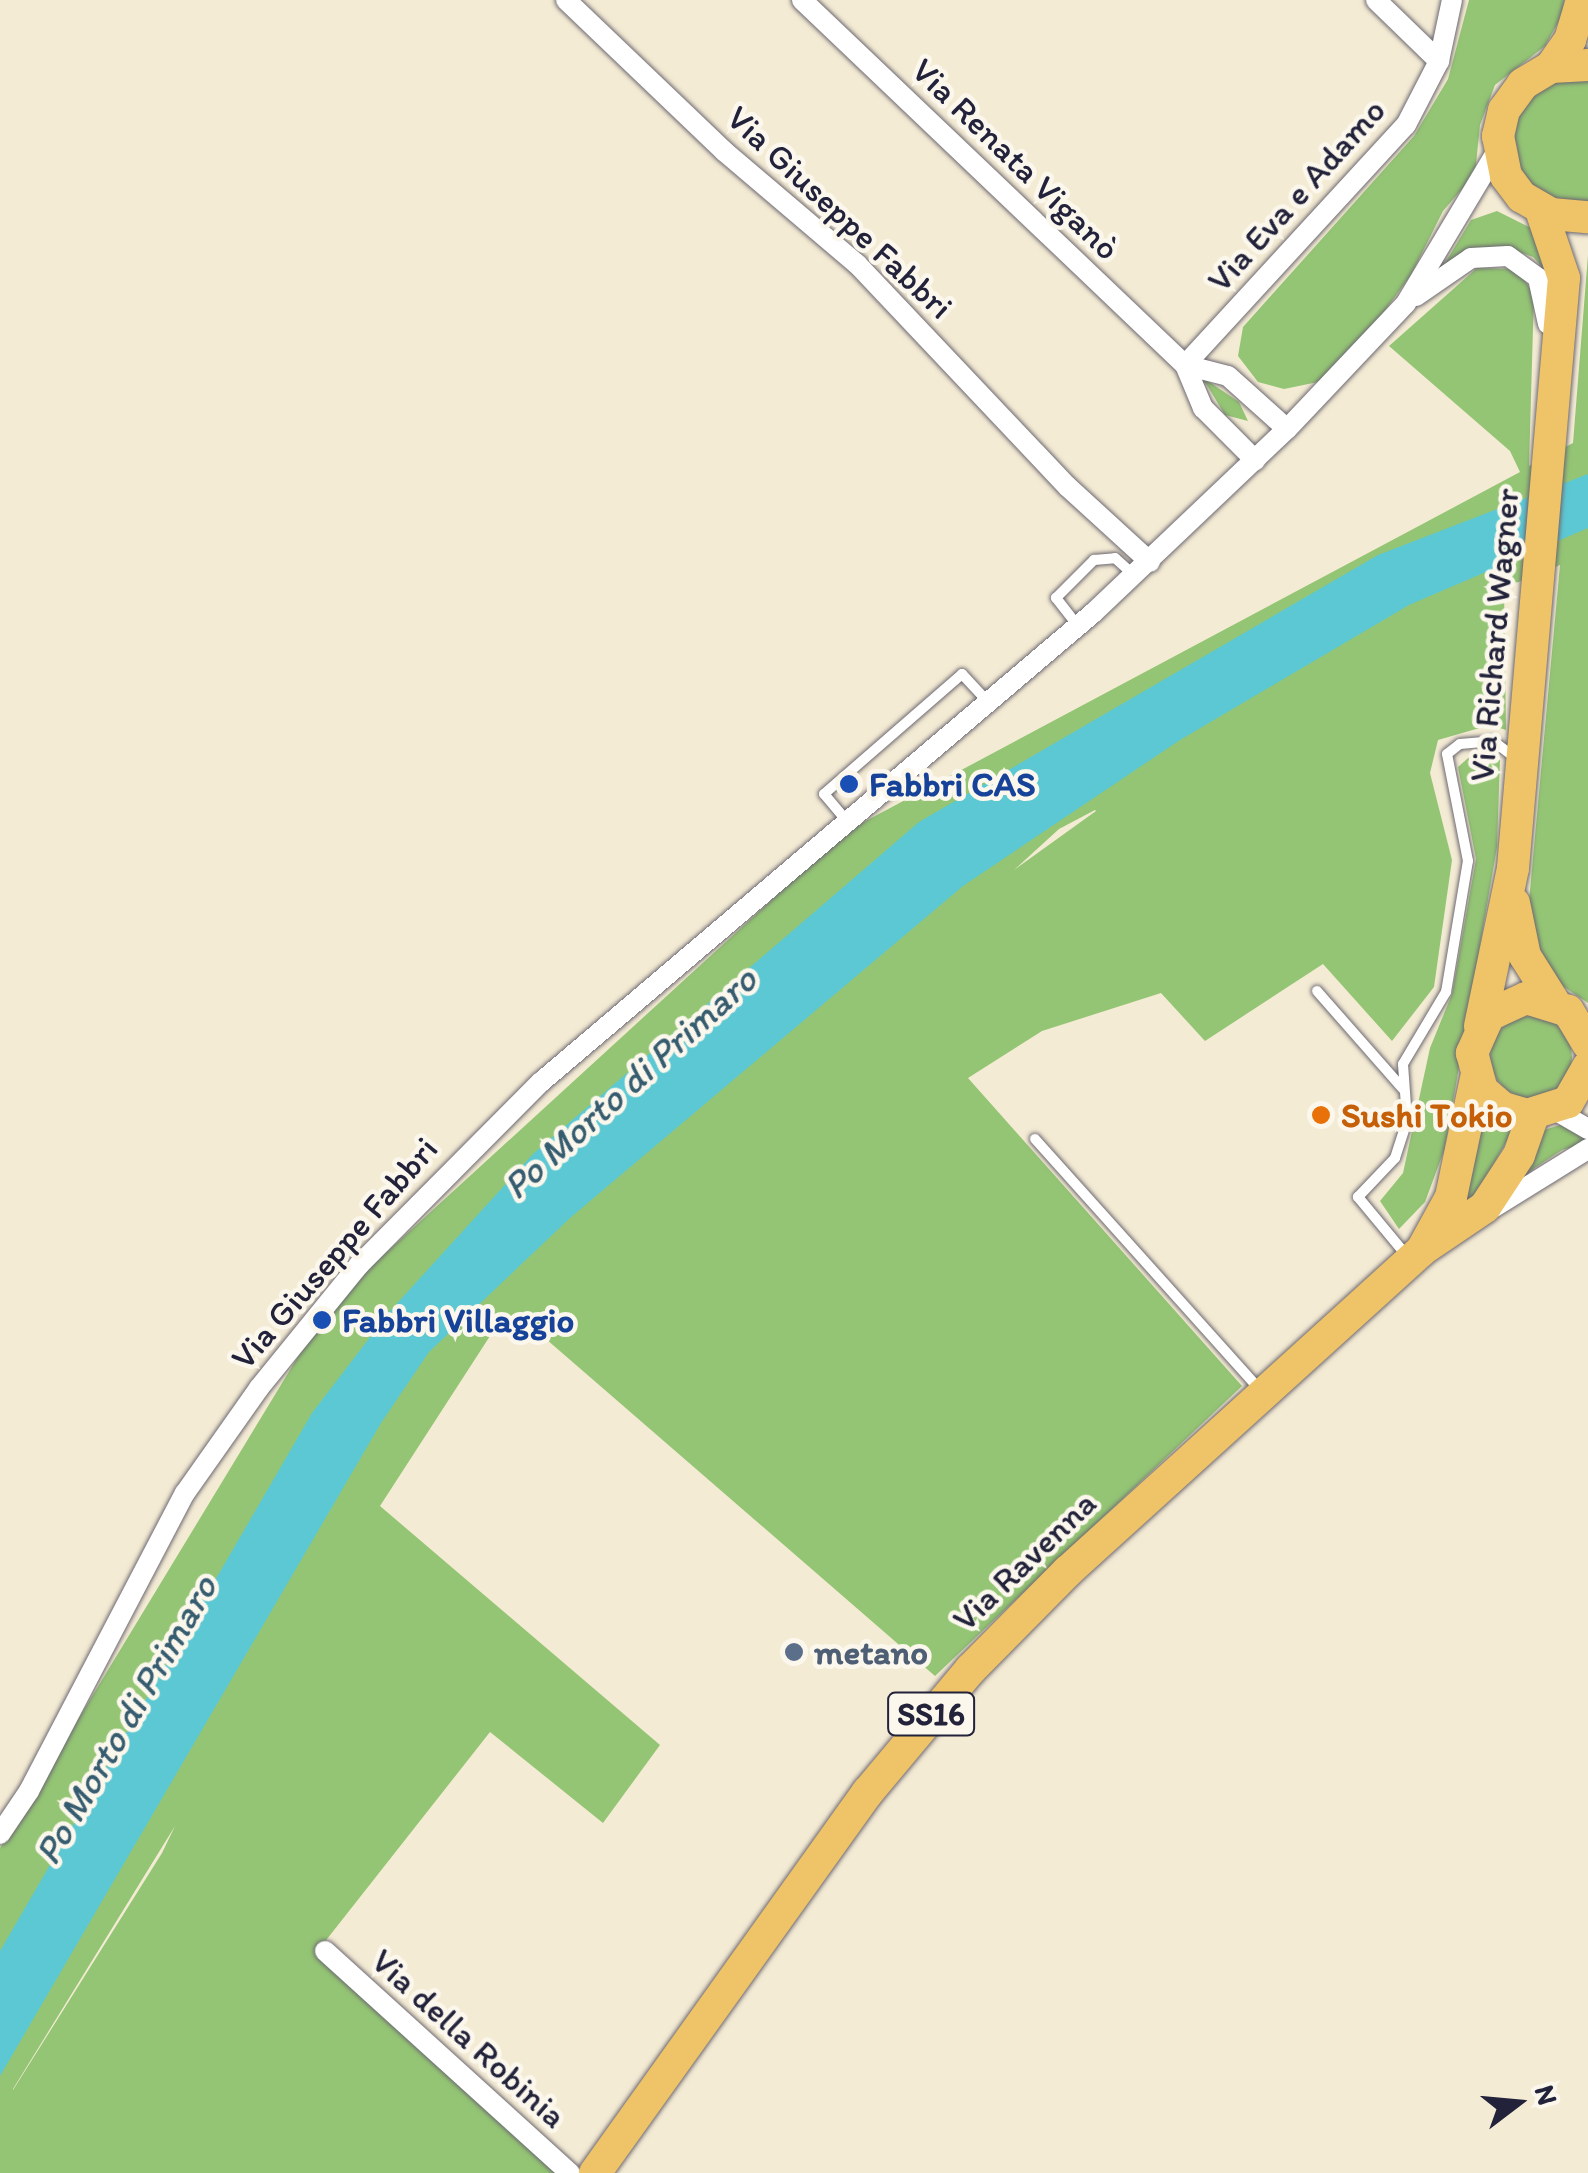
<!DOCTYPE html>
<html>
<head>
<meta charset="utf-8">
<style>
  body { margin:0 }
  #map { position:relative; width:1588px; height:2173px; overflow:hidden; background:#f4ebd4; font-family:Itim,sans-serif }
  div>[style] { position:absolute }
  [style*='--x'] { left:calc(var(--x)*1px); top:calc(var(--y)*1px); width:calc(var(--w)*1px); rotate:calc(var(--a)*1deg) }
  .green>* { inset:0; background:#94c574 }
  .round { border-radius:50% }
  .water>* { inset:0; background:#5cc8d3 }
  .roads { filter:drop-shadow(0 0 2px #6c6871) drop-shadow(0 0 2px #6c6871) }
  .service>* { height:10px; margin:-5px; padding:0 5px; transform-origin:5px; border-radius:5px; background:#fff }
  .minor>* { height:20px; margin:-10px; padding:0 10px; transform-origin:10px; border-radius:10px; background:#fff }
  .primary>* { height:32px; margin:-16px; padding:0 16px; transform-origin:16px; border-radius:16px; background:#efc469 }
  .dots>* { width:28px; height:28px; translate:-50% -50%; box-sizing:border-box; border:5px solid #fbf7ec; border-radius:50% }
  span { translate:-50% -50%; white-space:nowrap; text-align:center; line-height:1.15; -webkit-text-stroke:9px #fbf7ec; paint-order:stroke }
  .shield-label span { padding:2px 8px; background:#fbf7ec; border:2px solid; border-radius:8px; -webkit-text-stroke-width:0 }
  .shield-label { font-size:32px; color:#22223b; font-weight:700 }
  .street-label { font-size:35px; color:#22223b }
  .transit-label { font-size:35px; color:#164399; font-weight:700 }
  .left { translate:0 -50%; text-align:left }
  .food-label { font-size:35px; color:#c56008; font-weight:700 }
  .service-label { font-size:35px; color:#4e5e75; font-weight:700 }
  .water-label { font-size:38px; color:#365c70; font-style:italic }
  .north { position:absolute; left:1468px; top:2053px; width:100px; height:100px; -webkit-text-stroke:8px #fbf7ec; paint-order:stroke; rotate:74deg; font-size:28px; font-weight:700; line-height:40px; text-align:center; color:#22223b }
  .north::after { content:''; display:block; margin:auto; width:35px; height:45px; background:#22223b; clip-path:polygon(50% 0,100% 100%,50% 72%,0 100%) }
</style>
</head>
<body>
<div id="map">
  <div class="green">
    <div style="clip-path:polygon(1469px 0,1564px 0,1563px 14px,1545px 46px,1495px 85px,1480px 125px,1475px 174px,1443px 211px,1411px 275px,1375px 324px,1318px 382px,1284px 389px,1258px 382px,1238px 356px,1243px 327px,1414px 136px,1448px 79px)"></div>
    <div style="clip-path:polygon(1588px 77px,1588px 204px,1566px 205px,1530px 188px,1510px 148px,1519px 106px,1554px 79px)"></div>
    <div style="clip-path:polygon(1497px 211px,1535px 230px,1545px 270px,1533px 257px,1503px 246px,1482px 248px,1442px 268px,1471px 220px)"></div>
    <div style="clip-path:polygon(evenodd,1588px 255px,1588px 1003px,1540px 971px,1529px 901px,1560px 565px,1504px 588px,1506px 730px,1490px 725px,1438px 740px,1430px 773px,1452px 860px,1434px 987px,1392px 1041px,1323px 964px,1205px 1041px,1161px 993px,1042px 1031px,968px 1078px,1242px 1386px,935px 1676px,516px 1313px,490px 1336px,380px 1506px,660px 1745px,603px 1823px,490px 1732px,316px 1953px,555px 2173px,0 2173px,0 1848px,330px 1304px,847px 831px,1520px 472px,1510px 451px,1389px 346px,1477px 268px,1517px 269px,1534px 294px,1529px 466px,1573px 443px,1588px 255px,1095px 810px,1096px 811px,1014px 870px,1059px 829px,1095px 810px,1588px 255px,175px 1826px,162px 1853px,13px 2090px,13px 2089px,175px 1826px)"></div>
    <div style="clip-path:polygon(1202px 377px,1239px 402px,1248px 421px,1225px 415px)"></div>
    <div style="clip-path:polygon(1476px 751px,1500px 760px,1497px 847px,1445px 1148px,1425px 1202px,1399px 1229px,1380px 1201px,1403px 1173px,1430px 1048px,1452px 994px,1476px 859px,1458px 767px)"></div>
    <div class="round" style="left:1490px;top:1016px;width:82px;height:82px"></div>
    <div style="clip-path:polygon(1484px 1111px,1515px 1127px,1471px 1203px,1459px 1205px)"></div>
    <div style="clip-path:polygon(1563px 1124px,1588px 1136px,1588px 1143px,1562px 1150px,1521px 1177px,1541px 1131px)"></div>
  </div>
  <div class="water">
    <div style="clip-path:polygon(1588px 474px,1588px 528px,1409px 605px,1180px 740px,963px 886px,570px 1218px,429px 1352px,381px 1423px,0 2076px,0 1951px,312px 1413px,390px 1311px,534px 1153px,919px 822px,1378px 555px)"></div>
  </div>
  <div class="roads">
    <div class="service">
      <div style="--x:1078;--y:626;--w:36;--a:-128"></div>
      <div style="--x:1056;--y:598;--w:54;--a:-45"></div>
      <div style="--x:1094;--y:560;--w:21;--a:-5"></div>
      <div style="--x:1115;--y:558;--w:25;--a:42"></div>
      <div style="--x:846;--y:820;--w:34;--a:-130"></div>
      <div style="--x:824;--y:794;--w:183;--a:-41"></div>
      <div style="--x:962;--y:674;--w:37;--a:47"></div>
      <div style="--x:1317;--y:991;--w:130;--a:48.7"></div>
      <div style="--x:1035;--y:1139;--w:338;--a:48.1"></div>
      <div style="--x:1407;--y:1256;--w:77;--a:-129.7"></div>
      <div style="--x:1358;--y:1197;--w:54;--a:-46.5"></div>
      <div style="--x:1395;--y:1158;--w:40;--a:-72"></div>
      <div style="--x:1407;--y:1120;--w:56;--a:-94.1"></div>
      <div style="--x:1403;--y:1064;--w:84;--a:-59.2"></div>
      <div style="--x:1446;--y:992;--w:133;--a:-80.5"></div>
      <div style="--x:1468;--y:861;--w:109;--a:-101.1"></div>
      <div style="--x:1447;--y:754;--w:16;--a:-38"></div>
      <div style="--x:1460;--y:744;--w:33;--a:-5"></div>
      <div style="--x:1493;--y:741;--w:25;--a:37"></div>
    </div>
    <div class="minor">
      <div style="--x:566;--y:0;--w:219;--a:43.7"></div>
      <div style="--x:724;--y:151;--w:175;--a:40.4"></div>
      <div style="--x:857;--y:264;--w:307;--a:46.6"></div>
      <div style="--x:1068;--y:487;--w:111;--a:42.4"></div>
      <div style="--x:802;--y:0;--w:529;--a:43.62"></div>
      <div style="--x:1185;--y:365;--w:47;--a:67.3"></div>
      <div style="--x:1203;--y:408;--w:74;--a:45"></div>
      <div style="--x:1376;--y:0;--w:88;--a:44.1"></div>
      <div style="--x:1416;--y:296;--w:67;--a:-34.6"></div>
      <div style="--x:1471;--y:258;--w:37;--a:-3"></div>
      <div style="--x:1508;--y:256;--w:37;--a:36"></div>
      <div style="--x:1538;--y:278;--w:47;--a:77.7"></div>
      <div style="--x:1185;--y:365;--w:326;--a:-47.4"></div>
      <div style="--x:1406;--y:125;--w:72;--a:-62.7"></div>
      <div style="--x:1439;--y:61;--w:62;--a:-78"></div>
      <div style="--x:1185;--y:365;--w:44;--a:14.3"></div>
      <div style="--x:1228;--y:376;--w:79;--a:41.9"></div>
      <div style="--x:1555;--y:1110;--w:38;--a:30"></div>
      <div style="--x:1488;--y:1211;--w:118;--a:-31.8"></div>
      <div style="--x:0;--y:1834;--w:52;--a:-56"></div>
      <div style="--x:29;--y:1791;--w:336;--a:-62.4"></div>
      <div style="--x:185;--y:1493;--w:128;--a:-54.8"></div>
      <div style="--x:259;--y:1388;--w:159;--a:-50.9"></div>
      <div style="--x:359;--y:1265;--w:258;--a:-45.2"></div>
      <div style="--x:541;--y:1082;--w:724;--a:-40.35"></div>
      <div style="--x:1093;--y:613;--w:267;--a:-43.5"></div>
      <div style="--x:1287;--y:429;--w:173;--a:-46.6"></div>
      <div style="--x:1406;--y:303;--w:179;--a:-59.1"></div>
      <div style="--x:325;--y:1951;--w:331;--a:42.2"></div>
    </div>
    <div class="primary">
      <div style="--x:1588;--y:65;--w:37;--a:177"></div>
      <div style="--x:1551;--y:67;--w:33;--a:149"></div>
      <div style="--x:1523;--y:84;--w:32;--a:126"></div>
      <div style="--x:1504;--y:110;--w:27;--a:103"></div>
      <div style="--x:1498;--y:136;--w:41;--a:78.7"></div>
      <div style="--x:1506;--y:176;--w:26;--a:53"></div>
      <div style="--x:1522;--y:197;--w:34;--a:30"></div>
      <div style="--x:1551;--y:214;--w:37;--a:5"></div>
      <div style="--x:1551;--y:67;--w:33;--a:-55"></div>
      <div style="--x:1570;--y:40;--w:42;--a:-73.3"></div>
      <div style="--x:1514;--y:903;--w:54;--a:78.3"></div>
      <div style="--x:1525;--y:956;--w:54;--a:57.8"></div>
      <div style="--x:1480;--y:1026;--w:161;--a:-78.2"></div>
      <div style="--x:1513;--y:868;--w:592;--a:-85.06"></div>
      <div style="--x:1564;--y:278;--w:72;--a:-108.7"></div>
      <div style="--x:1588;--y:1044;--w:39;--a:-121"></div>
      <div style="--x:1568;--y:1011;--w:44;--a:-162.8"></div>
      <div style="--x:1526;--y:998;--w:41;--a:155.3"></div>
      <div style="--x:1489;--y:1015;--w:42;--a:114.1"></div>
      <div style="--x:1472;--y:1053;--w:38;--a:75"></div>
      <div style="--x:1482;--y:1090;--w:28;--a:41"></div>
      <div style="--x:1503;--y:1108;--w:25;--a:16"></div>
      <div style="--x:1527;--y:1115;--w:43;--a:-17.6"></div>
      <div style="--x:1568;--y:1102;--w:40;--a:-60.3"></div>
      <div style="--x:1426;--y:1247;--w:71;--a:-34.1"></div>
      <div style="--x:1485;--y:1207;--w:62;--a:-56.8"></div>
      <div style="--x:1519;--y:1155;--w:42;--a:-70.7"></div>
      <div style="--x:595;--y:2173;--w:469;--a:-54.4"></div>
      <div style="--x:868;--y:1792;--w:160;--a:-50.1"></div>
      <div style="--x:971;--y:1669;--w:138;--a:-45.3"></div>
      <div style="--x:1068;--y:1571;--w:478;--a:-42.2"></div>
      <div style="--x:1422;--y:1250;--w:60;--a:-61.3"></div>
      <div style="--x:1451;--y:1197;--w:122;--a:-78.1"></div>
    </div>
  </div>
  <div class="dots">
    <div style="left:849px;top:784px;background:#1a4fb4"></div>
    <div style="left:1321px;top:1115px;background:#e8710a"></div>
    <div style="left:322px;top:1320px;background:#1a4fb4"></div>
    <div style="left:794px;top:1652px;background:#5c6f8a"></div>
  </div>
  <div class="shield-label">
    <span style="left:931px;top:1714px">SS16</span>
  </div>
  <div class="street-label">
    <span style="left:1016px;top:159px;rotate:44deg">Via Renata Viganò</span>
    <span style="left:1296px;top:195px;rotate:-48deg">Via Eva e Adamo</span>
    <span style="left:840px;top:212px;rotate:43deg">Via Giuseppe Fabbri</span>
    <span style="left:1494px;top:635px;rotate:-85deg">Via Richard Wagner</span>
    <span style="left:334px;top:1253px;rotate:-49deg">Via Giuseppe Fabbri</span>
    <span style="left:1024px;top:1561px;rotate:-44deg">Via Ravenna</span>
    <span style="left:469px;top:2038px;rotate:42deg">Via della Robinia</span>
  </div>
  <div class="transit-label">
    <span class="left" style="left:869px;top:784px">Fabbri CAS</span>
    <span class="left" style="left:342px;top:1320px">Fabbri Villaggio</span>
  </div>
  <div class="food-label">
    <span class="left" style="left:1341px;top:1115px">Sushi Tokio</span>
  </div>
  <div class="service-label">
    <span class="left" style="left:814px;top:1652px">metano</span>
  </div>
  <div class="water-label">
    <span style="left:630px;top:1083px;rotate:-42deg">Po Morto di Primaro</span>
    <span style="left:126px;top:1720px;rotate:-60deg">Po Morto di Primaro</span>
  </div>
  <div class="north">N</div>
</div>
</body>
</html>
